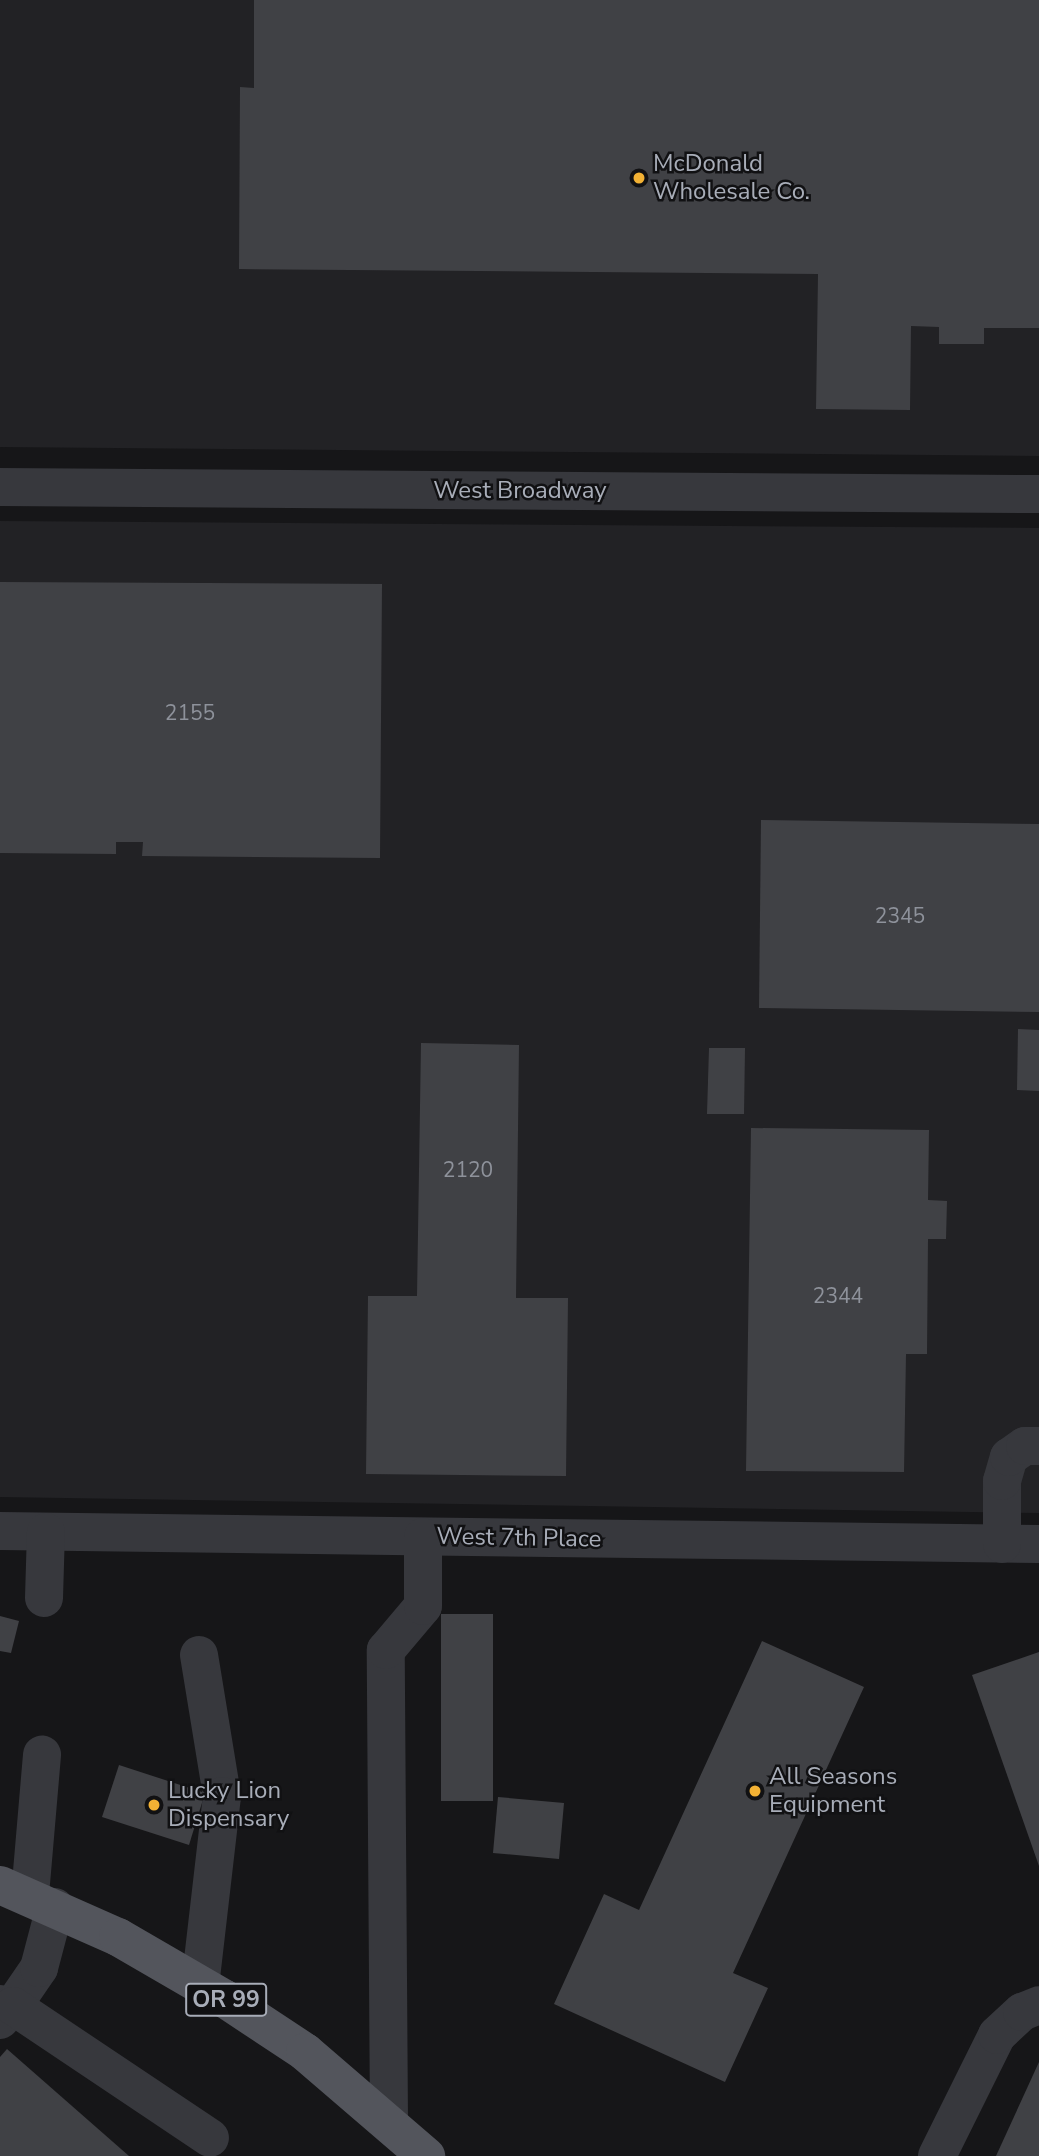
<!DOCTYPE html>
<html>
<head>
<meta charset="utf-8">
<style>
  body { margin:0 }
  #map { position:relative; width:1039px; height:2156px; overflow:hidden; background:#161618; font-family:"Nunito Sans",sans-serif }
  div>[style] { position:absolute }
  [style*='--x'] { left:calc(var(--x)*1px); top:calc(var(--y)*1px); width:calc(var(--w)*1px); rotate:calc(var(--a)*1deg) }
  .built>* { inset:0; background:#222225 }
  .building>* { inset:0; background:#404145 }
  .minor>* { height:38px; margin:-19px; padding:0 19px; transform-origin:19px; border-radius:19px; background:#37383d }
  .major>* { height:38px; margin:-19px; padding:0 19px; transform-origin:19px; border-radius:19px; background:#53555c }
  .dots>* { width:19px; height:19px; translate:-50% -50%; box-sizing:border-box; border:4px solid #111113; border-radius:50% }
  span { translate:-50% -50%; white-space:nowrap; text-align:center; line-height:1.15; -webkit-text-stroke:5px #111113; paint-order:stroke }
  .number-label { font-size:21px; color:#8e929b }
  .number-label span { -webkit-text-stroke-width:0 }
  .shield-label span { padding:2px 5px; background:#111113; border:2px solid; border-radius:5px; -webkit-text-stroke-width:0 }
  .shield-label { font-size:23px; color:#a8adb8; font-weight:700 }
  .poi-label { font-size:24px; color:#a8adb8 }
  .left { translate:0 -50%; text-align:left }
  .street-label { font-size:24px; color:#a8adb8 }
</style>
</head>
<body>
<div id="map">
  <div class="built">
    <div style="clip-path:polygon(0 0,1039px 0,1039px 456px,0 447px)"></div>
    <div style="clip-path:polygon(0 521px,1039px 528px,1039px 1513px,0 1497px)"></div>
  </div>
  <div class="building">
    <div style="clip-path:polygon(254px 0,1039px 0,1039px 328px,984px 328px,984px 344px,939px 344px,939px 327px,911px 326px,910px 410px,816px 409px,818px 274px,239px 269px,240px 87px,254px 88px)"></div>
    <div style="clip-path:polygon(0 582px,382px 584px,380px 858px,142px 856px,143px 842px,116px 842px,116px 854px,0 853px)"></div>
    <div style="clip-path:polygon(761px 820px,1039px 824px,1039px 1012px,759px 1008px)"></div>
    <div style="clip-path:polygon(1018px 1029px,1039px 1030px,1039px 1091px,1017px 1090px)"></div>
    <div style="clip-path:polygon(421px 1043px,519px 1045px,516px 1298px,568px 1298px,566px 1476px,366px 1474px,368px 1296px,417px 1296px)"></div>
    <div style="clip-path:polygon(709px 1048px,745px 1048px,744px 1114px,707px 1114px)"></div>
    <div style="clip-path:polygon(751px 1128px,929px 1130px,928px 1200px,947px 1201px,946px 1239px,928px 1239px,927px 1354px,906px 1354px,904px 1472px,746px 1471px)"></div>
    <div style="clip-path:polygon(441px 1614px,493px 1614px,493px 1801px,441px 1801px)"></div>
    <div style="clip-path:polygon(0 1616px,19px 1621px,11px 1653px,0 1651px)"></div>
    <div style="clip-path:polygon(762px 1641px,864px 1687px,733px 1973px,768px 1988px,725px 2082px,554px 2004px,604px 1894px,639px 1910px)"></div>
    <div style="clip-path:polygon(1039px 1652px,1039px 1866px,972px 1675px)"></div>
    <div style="clip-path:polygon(119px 1765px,205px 1793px,189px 1845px,102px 1817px)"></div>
    <div style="clip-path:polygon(498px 1797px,564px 1803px,559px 1859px,493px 1853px)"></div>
    <div style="clip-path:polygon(7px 2049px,129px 2156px,0 2156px,0 2057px)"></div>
    <div style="clip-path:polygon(1039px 2062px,1039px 2156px,996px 2156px)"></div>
  </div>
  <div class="minor">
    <div style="--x:0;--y:487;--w:1039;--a:0.39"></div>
    <div style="--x:0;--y:1531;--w:1039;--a:0.72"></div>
    <div style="--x:1002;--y:1544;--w:63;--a:-90"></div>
    <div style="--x:1002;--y:1481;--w:25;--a:-74"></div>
    <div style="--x:1009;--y:1457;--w:19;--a:-35"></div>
    <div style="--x:1025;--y:1446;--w:14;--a:0"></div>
    <div style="--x:44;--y:1598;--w:66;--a:-88.3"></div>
    <div style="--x:199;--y:1655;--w:143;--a:80.7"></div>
    <div style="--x:222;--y:1796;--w:190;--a:96.6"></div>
    <div style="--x:30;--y:1895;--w:141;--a:-85.1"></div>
    <div style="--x:0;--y:2004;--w:13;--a:9"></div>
    <div style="--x:13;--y:2006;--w:46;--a:-55.6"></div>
    <div style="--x:39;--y:1968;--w:63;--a:-75.3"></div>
    <div style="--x:0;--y:2020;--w:19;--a:-47"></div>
    <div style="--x:13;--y:2006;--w:237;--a:33.8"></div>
    <div style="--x:389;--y:2121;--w:471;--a:-90.4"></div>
    <div style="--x:386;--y:1650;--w:57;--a:-49.9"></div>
    <div style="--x:423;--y:1606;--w:69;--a:-90"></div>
    <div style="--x:937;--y:2156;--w:135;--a:-63.6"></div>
    <div style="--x:997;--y:2035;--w:34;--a:-43"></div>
    <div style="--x:1022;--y:2012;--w:18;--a:-22"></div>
  </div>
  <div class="major">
    <div style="--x:0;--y:1885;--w:129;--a:23.8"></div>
    <div style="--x:118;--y:1937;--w:124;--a:30.1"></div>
    <div style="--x:225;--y:1999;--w:96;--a:33.5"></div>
    <div style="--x:305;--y:2052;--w:160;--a:40.7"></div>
  </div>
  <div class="dots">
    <div style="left:639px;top:178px;background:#f2b134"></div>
    <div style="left:755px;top:1791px;background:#f2b134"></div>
    <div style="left:154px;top:1805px;background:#f2b134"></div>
  </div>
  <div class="number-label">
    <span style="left:190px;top:713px">2155</span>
    <span style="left:900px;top:916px">2345</span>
    <span style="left:468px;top:1170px">2120</span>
    <span style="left:838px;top:1296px">2344</span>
  </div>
  <div class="shield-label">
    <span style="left:226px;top:2000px">OR 99</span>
  </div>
  <div class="poi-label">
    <span class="left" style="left:653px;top:178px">McDonald<br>Wholesale Co.</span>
    <span class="left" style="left:769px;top:1791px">All Seasons<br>Equipment</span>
    <span class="left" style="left:168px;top:1805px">Lucky Lion<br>Dispensary</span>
  </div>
  <div class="street-label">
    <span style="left:520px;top:491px">West Broadway</span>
    <span style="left:519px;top:1538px;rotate:1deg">West 7th Place</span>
  </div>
</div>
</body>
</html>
